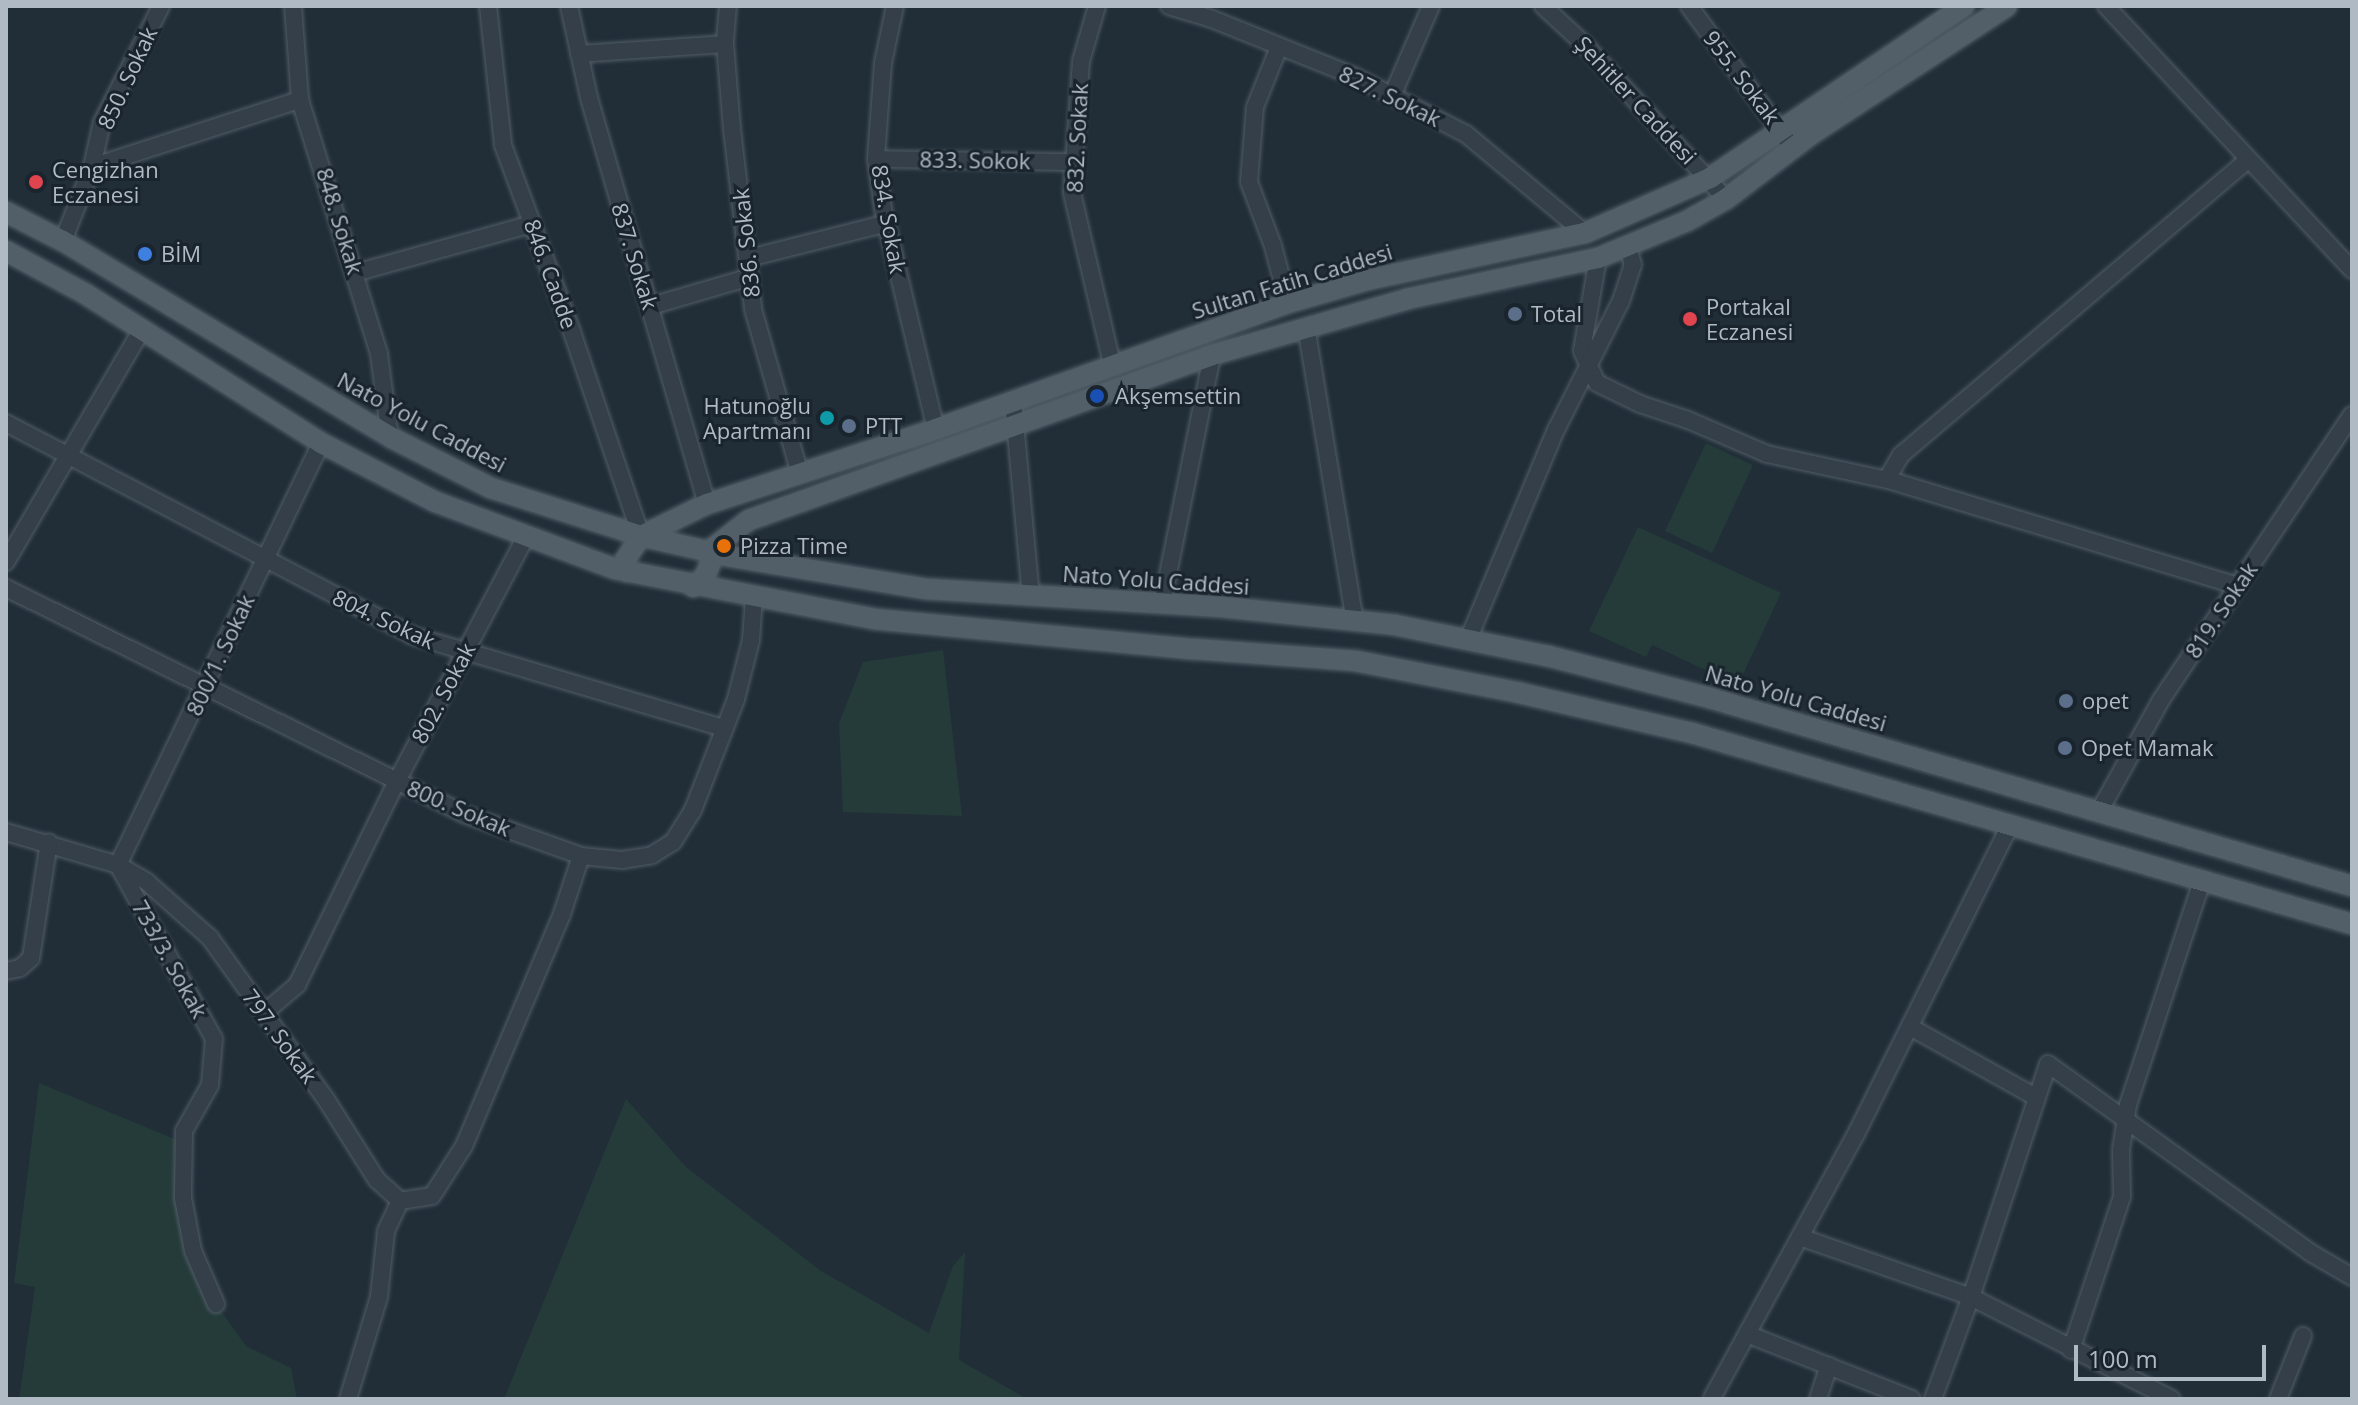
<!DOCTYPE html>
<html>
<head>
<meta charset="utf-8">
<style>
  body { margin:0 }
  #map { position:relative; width:2358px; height:1405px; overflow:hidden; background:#212e38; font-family:"Open Sans",sans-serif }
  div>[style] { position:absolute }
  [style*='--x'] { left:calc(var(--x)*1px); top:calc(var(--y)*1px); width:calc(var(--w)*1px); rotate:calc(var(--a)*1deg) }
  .green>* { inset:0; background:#243b3a }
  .roads { filter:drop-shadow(0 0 2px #525d66) drop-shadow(0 0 2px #525d66) }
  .minor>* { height:16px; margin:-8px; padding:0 8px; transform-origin:8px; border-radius:8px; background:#343f49 }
  .major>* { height:20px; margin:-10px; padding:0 10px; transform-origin:10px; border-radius:10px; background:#525f69 }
  .dots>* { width:22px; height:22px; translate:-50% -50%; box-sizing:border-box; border:4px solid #1a242d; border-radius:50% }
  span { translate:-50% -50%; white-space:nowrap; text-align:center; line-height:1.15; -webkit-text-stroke:6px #1a242d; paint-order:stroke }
  .street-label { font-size:22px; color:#afbac5 }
  .poi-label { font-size:22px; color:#afbac5 }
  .left { translate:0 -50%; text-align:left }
  .right { translate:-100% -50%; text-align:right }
  .frame { position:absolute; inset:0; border:8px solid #afbac5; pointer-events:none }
  .scale { position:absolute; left:2074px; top:1345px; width:192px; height:36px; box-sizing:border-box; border:4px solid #afbac5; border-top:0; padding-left:10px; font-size:24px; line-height:28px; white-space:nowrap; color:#afbac5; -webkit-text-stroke:6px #1a242d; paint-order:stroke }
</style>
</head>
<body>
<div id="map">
  <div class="green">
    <div style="clip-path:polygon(1706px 443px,1753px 465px,1712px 553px,1665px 531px)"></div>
    <div style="clip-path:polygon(1638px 527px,1781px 593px,1738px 685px,1652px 645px,1646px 657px,1589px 631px)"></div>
    <div style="clip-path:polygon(943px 650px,962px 816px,843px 812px,839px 723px,863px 662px)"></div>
    <div style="clip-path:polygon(39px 1083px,184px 1143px,183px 1198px,216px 1304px,246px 1346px,291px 1368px,297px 1399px,19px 1399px,35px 1287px,14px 1283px)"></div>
    <div style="clip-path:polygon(626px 1099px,686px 1167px,821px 1271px,929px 1333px,953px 1266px,965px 1252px,959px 1360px,1027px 1399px,504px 1399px)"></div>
  </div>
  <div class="roads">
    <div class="minor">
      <div style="--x:293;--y:6;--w:94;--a:85.7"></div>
      <div style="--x:300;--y:100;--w:266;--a:72.7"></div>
      <div style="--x:379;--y:354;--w:84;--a:82.5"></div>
      <div style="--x:488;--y:6;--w:140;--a:83.8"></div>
      <div style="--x:503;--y:145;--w:199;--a:69.7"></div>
      <div style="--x:572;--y:332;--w:215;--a:71.3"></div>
      <div style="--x:569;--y:6;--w:94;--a:77.7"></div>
      <div style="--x:589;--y:98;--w:423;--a:73.8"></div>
      <div style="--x:728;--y:6;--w:38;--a:95"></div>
      <div style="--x:725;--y:44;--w:85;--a:85.3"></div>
      <div style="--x:732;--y:129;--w:181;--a:83.3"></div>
      <div style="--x:753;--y:309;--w:172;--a:74.1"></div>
      <div style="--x:895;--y:6;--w:58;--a:101.9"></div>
      <div style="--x:883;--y:63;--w:96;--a:94.2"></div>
      <div style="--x:876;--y:159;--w:50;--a:82"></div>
      <div style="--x:883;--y:209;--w:226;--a:76.5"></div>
      <div style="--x:1097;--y:6;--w:57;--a:106.2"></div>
      <div style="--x:1081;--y:61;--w:132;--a:93.9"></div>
      <div style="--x:1072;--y:193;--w:175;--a:76.8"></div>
      <div style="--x:1169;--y:6;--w:45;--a:16.8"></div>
      <div style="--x:1212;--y:19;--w:155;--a:21.9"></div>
      <div style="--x:1356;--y:77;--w:124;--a:27.4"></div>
      <div style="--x:1466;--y:134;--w:155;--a:39.8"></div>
      <div style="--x:1543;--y:6;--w:54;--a:42.8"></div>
      <div style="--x:1583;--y:43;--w:212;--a:47.5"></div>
      <div style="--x:1689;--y:6;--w:166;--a:53.8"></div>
      <div style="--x:2106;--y:6;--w:361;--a:47"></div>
      <div style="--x:1279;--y:47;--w:65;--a:111.8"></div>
      <div style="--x:1255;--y:107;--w:75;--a:94.6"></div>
      <div style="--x:1249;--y:182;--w:68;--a:69.4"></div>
      <div style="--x:1273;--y:246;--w:59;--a:75.3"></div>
      <div style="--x:579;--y:54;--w:146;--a:-3.9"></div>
      <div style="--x:1392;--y:96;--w:98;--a:-66.6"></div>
      <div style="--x:876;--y:159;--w:198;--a:0.9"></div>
      <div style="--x:92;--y:167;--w:219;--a:-17.9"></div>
      <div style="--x:63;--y:241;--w:79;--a:-68.6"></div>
      <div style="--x:92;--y:167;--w:46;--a:-77.5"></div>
      <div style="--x:102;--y:122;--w:130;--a:-63"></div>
      <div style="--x:749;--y:258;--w:142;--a:-14.2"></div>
      <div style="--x:1598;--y:258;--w:94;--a:99.8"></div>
      <div style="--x:1582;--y:351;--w:35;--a:65"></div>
      <div style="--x:1597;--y:383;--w:48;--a:26"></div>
      <div style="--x:1640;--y:404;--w:51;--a:18.4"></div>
      <div style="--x:1688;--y:420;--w:86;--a:23.3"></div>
      <div style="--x:1767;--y:454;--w:128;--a:12.2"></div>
      <div style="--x:1892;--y:481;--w:361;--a:16.9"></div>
      <div style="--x:355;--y:273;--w:184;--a:-15.5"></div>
      <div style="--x:651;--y:306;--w:103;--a:-16.3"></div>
      <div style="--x:1306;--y:326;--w:299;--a:80.6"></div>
      <div style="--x:1013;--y:400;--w:197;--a:84.8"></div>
      <div style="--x:6;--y:423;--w:457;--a:27.6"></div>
      <div style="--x:411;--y:635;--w:326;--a:16.6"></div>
      <div style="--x:321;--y:443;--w:468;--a:115.7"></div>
      <div style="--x:118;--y:865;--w:34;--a:30"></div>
      <div style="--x:147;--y:882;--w:84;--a:41.6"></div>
      <div style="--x:210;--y:938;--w:201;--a:54.3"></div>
      <div style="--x:327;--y:1101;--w:93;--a:57.7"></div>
      <div style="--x:377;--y:1180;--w:31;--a:42"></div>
      <div style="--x:400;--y:1201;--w:32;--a:-9"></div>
      <div style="--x:432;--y:1196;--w:59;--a:-57.4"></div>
      <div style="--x:464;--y:1146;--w:252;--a:-67.1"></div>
      <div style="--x:562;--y:914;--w:61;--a:-71.9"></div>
      <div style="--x:1887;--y:479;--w:28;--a:-60"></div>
      <div style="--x:1901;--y:455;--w:454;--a:-40.4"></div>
      <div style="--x:6;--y:562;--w:268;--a:-59.7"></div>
      <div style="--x:6;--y:588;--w:511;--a:26.26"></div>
      <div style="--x:464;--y:814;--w:124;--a:19.7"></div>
      <div style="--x:581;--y:856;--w:41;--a:5.6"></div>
      <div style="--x:622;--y:860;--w:30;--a:-9"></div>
      <div style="--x:652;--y:855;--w:25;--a:-32"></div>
      <div style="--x:673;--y:842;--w:38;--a:-58"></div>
      <div style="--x:693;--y:810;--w:119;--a:-68.8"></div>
      <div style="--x:736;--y:699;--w:61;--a:-75.7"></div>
      <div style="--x:751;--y:640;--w:43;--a:-86"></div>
      <div style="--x:1162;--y:604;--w:254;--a:-78.6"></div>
      <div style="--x:1468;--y:640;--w:228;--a:-67.3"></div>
      <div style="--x:1556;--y:430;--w:144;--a:-63.3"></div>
      <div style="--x:1621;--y:301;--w:38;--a:-72"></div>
      <div style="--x:1633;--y:265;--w:20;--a:-105"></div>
      <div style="--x:2100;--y:810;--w:126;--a:-61"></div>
      <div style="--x:2161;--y:700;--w:343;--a:-56.2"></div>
      <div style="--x:6;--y:832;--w:117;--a:16.4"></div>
      <div style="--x:118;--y:865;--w:199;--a:61.1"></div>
      <div style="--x:214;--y:1039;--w:46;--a:95"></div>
      <div style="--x:210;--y:1085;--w:53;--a:119.5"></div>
      <div style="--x:184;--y:1131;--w:67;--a:90.9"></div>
      <div style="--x:183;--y:1198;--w:54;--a:79.3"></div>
      <div style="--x:193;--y:1251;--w:58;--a:66.5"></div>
      <div style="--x:6;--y:971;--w:14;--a:-12"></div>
      <div style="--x:20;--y:968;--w:15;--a:-42"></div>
      <div style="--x:31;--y:958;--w:117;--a:-81.2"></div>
      <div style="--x:263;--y:1014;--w:45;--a:-40.5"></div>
      <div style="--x:297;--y:985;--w:227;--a:-63.9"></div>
      <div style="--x:397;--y:781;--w:277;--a:-62.2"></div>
      <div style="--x:1910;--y:1027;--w:144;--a:29.1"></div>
      <div style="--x:1800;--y:1237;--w:181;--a:19.3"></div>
      <div style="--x:1971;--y:1297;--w:225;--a:26.9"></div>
      <div style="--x:1747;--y:1334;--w:177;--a:21.5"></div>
      <div style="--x:2071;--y:1350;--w:161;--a:-71.6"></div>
      <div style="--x:2122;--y:1197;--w:47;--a:-91.2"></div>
      <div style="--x:2121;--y:1150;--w:46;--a:-81.2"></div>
      <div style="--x:2128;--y:1105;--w:236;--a:-71.7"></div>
      <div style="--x:1712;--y:1398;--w:301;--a:-61.4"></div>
      <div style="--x:1856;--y:1134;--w:345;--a:-63.5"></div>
      <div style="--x:348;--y:1399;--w:107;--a:-73.1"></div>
      <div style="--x:379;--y:1297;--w:66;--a:-83.9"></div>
      <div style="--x:386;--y:1231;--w:33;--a:-65"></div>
      <div style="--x:1818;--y:1399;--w:35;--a:-72"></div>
      <div style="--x:1933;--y:1399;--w:109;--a:-69.6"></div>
      <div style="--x:1971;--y:1297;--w:245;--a:-71.7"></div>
      <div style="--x:2048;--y:1064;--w:324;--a:35.7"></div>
      <div style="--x:2311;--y:1253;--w:48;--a:30.3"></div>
      <div style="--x:2278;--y:1399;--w:68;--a:-68.4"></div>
    </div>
    <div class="major">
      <div style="--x:6;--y:212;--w:64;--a:27"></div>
      <div style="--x:63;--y:241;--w:381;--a:30.9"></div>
      <div style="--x:390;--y:437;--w:113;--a:26.8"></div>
      <div style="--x:491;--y:488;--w:157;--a:17.7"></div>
      <div style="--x:641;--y:536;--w:94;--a:12.9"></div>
      <div style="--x:733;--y:557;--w:197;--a:9.4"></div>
      <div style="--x:927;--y:589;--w:296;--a:3.5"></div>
      <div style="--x:1222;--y:607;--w:174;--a:5.9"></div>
      <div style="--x:1395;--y:625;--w:156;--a:11.5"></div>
      <div style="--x:1548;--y:656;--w:167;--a:14.5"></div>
      <div style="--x:1710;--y:698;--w:669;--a:16.32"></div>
      <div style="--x:6;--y:251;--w:89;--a:28.3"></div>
      <div style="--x:84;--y:293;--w:280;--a:32.3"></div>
      <div style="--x:321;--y:443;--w:129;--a:27.2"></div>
      <div style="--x:436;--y:502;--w:191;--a:20.5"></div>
      <div style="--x:615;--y:569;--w:264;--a:10.9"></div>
      <div style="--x:874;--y:619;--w:321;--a:5.4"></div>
      <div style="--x:1194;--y:649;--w:162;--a:4.2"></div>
      <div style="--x:1356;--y:661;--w:167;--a:11"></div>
      <div style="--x:1520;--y:693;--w:177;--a:13.1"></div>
      <div style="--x:1692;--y:733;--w:687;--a:16.14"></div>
      <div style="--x:627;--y:572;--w:12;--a:-99"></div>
      <div style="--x:625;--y:560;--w:29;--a:-56"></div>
      <div style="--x:641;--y:536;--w:73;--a:-25.9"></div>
      <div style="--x:707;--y:504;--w:241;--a:-18.1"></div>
      <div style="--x:936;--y:429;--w:374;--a:-19.7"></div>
      <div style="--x:1288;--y:303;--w:82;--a:-16.2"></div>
      <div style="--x:1367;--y:280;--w:223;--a:-12.2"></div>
      <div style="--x:1585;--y:233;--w:137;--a:-23.7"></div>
      <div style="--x:1710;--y:178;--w:307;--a:-34.1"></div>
      <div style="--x:693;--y:587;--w:16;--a:-43"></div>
      <div style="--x:705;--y:576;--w:15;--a:-67"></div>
      <div style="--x:711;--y:562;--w:10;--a:-107"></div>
      <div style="--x:708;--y:552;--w:52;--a:-38"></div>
      <div style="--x:749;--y:520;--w:492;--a:-19.6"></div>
      <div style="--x:1212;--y:355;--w:203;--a:-16"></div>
      <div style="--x:1407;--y:299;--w:195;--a:-12.1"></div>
      <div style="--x:1598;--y:258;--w:96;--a:-22.6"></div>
      <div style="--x:1687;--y:221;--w:45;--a:-29.4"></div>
      <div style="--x:1726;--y:199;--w:106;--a:-37.3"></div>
      <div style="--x:1810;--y:135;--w:235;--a:-33.2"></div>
    </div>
  </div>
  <div class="dots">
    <div style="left:36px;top:182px;background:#e0444e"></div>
    <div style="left:145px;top:254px;background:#3f7fe0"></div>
    <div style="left:1515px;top:314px;background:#5c6f8a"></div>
    <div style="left:1690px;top:319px;background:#e0444e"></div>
    <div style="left:1097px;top:396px;background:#1a4fb4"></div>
    <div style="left:827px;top:418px;background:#0f9aa8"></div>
    <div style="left:849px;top:426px;background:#5c6f8a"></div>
    <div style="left:724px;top:546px;background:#e8710a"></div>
    <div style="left:2066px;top:701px;background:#5c6f8a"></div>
    <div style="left:2065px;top:748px;background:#5c6f8a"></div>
  </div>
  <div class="street-label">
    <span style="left:1742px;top:77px;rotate:53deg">955. Sokak</span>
    <span style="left:127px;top:78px;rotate:-65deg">850. Sokak</span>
    <span style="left:1390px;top:96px;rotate:26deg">827. Sokak</span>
    <span style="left:1636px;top:100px;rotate:47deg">Şehitler Caddesi</span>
    <span style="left:1077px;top:138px;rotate:-87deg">832. Sokak</span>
    <span style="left:975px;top:160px;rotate:1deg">833. Sokok</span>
    <span style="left:889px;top:219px;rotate:80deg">834. Sokak</span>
    <span style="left:340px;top:221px;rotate:73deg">848. Sokak</span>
    <span style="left:746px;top:243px;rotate:-96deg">836. Sokak</span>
    <span style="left:635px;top:256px;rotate:73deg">837. Sokak</span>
    <span style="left:551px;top:274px;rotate:70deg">846. Cadde</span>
    <span style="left:1292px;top:281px;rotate:-17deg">Sultan Fatih Caddesi</span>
    <span style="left:422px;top:422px;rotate:28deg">Nato Yolu Caddesi</span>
    <span style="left:1156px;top:580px;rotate:4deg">Nato Yolu Caddesi</span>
    <span style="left:2221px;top:610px;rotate:-56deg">819. Sokak</span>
    <span style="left:384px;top:619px;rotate:25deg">804. Sokak</span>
    <span style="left:220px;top:655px;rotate:-65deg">800/1. Sokak</span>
    <span style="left:443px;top:693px;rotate:-62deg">802. Sokak</span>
    <span style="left:1796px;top:698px;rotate:16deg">Nato Yolu Caddesi</span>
    <span style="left:459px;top:808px;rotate:23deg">800. Sokak</span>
    <span style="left:170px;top:959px;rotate:61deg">733/3. Sokak</span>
    <span style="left:280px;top:1036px;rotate:54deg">797. Sokak</span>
  </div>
  <div class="poi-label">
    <span class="left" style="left:52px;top:182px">Cengizhan<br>Eczanesi</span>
    <span class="left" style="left:161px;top:254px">BİM</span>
    <span class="left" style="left:1706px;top:319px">Portakal<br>Eczanesi</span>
    <span class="left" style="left:1531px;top:314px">Total</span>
    <span class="left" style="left:1115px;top:396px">Akşemsettin</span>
    <span class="right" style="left:811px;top:418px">Hatunoğlu<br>Apartmanı</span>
    <span class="left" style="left:865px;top:426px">PTT</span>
    <span class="left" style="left:740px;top:546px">Pizza Time</span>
    <span class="left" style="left:2082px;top:701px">opet</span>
    <span class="left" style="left:2081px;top:748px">Opet Mamak</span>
  </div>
  <div class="frame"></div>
  <div class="scale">100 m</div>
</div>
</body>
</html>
